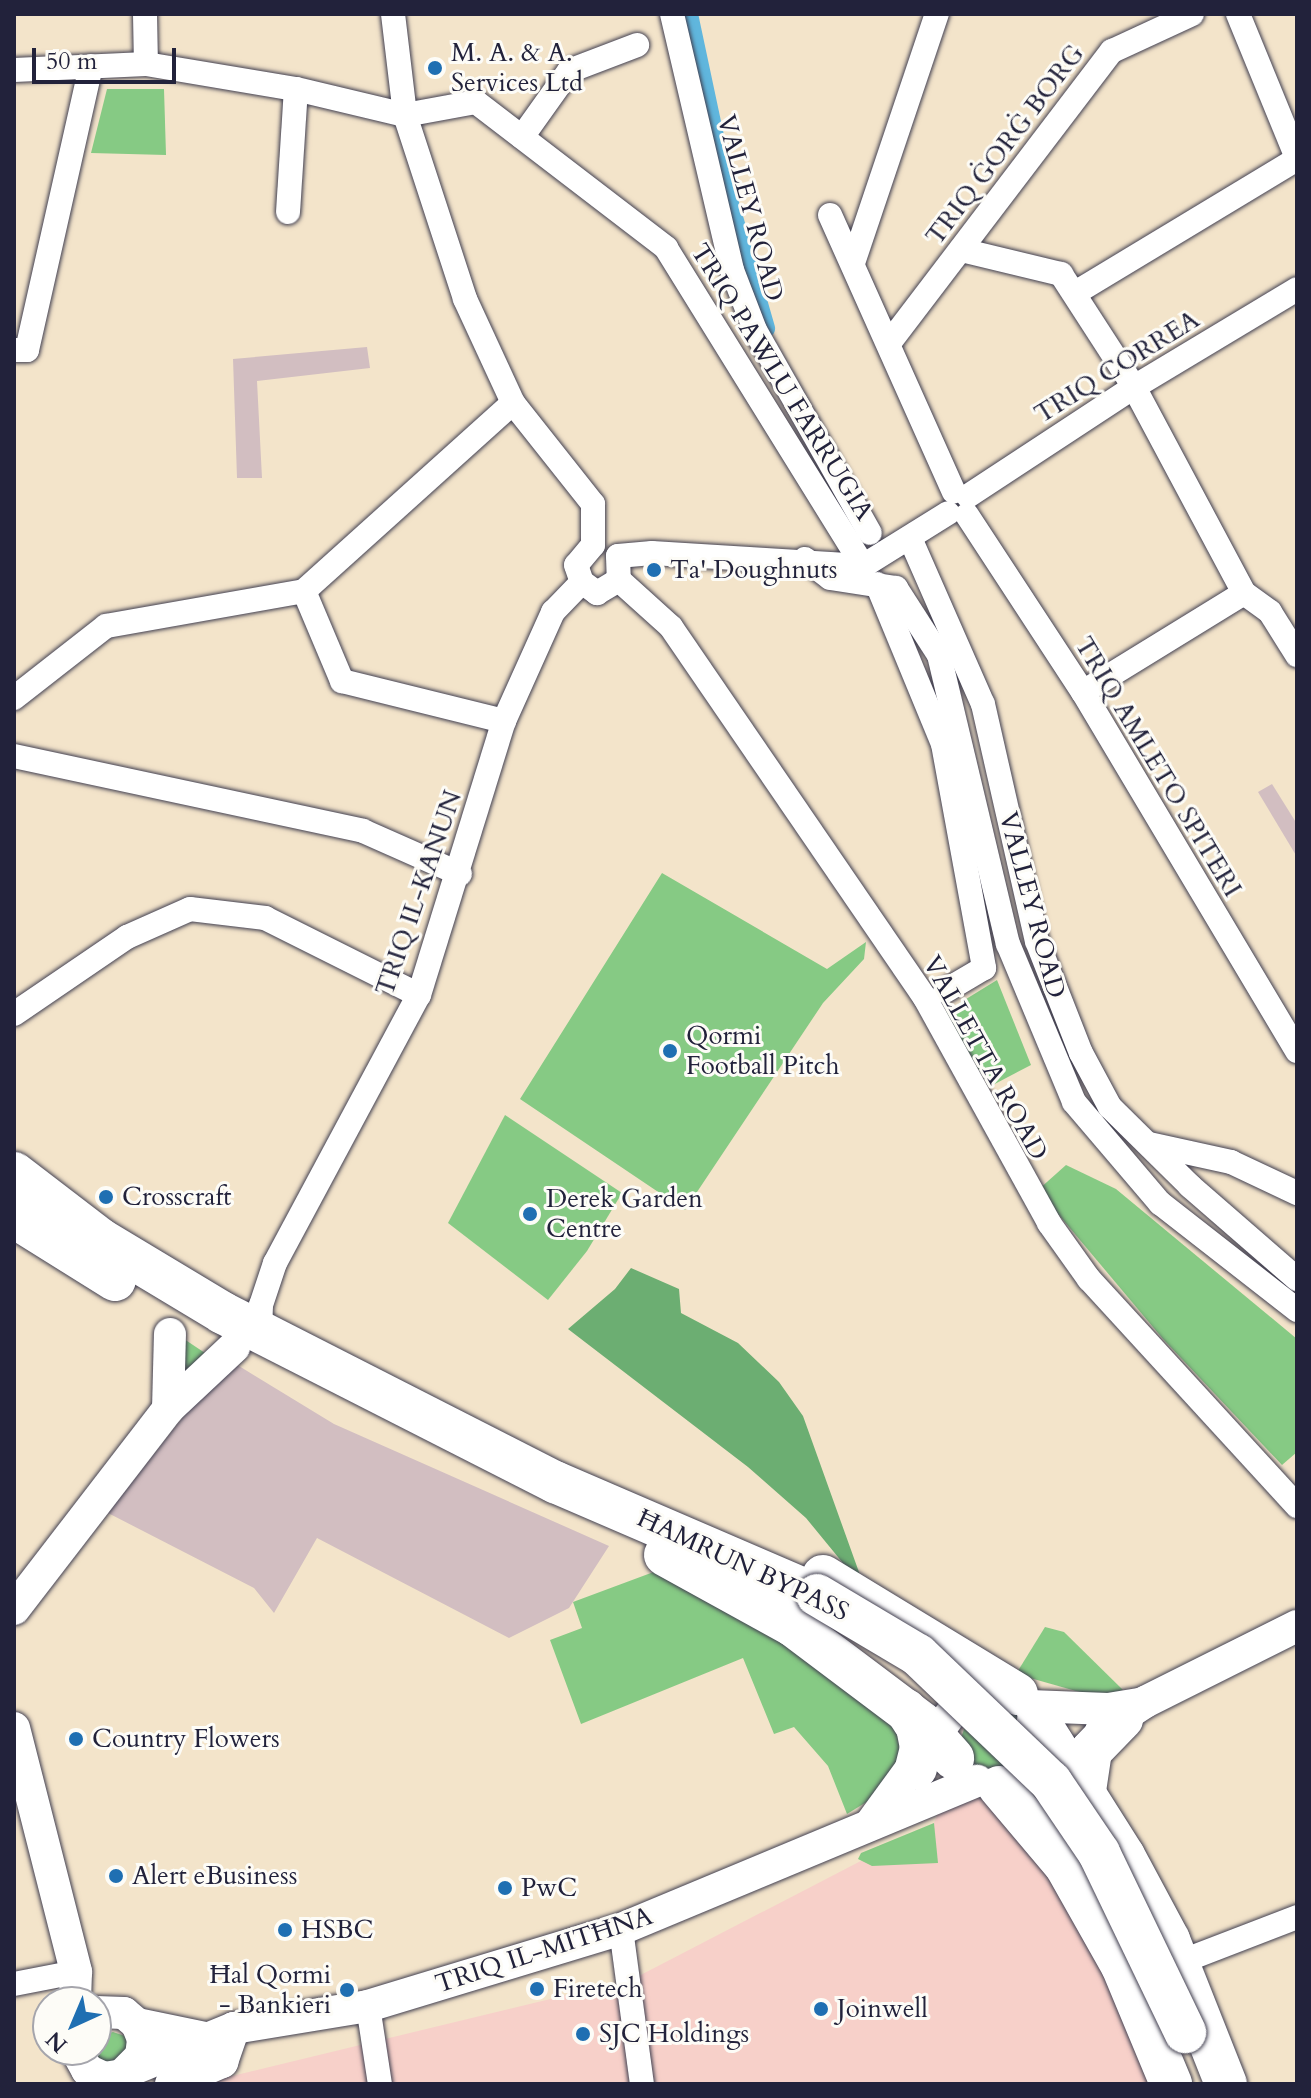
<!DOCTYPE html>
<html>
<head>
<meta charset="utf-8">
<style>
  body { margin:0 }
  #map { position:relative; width:1311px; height:2098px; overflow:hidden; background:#f3e4ca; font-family:Cardo,serif }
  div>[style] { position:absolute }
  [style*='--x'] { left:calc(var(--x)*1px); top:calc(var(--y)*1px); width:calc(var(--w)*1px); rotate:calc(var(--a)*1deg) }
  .built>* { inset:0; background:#f7d0c9 }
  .industrial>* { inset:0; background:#d2bec1 }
  .green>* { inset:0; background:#86ca84 }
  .forest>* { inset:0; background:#6cae72 }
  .canal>* { height:20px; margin:-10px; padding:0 10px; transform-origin:10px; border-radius:10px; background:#60b6dd }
  .roads { filter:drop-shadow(0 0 2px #413f50) drop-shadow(0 0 2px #413f50) }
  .street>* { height:24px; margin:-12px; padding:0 12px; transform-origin:12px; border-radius:12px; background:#fff }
  .secondary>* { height:32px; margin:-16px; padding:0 16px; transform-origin:16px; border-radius:16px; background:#fff }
  .highway>* { height:42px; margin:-21px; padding:0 21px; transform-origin:21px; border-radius:21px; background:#fff }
  .bridges { filter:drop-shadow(0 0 2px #413f50) drop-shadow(0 0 2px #413f50) }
  .highway-bridge>* { height:42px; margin:-21px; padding:0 21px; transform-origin:21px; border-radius:21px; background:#fff }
  .dots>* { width:22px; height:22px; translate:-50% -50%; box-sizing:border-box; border:4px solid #fdfcf7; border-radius:50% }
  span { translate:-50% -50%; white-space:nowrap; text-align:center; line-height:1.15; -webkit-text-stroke:6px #fdfcf7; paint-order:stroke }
  .poi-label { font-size:26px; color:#22223b }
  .left { translate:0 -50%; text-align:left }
  .right { translate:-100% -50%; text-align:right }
  .street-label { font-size:26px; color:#22223b }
  .frame { position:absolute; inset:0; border:16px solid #22223b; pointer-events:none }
  .north { position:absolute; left:32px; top:1986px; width:80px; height:80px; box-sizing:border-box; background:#fdfcf7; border:2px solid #a5a5ac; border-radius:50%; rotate:224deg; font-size:22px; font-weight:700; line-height:32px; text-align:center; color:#22223b }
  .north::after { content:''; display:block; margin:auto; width:28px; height:36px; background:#1f6fb2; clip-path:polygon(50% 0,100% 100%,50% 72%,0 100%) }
  .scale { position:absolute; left:32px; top:48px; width:144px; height:36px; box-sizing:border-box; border:4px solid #22223b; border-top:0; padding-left:10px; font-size:24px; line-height:28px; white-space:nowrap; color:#22223b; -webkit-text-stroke:6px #fdfcf7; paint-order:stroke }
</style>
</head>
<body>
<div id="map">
  <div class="built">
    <div style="clip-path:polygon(992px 1793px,1065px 1874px,1159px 2084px,199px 2084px,633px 1979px,934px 1823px,938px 1813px)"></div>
  </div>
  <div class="industrial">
    <div style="clip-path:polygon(367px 347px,370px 368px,257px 381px,262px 478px,237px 478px,233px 359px)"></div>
    <div style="clip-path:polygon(1272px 784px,1297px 824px,1297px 857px,1258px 792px)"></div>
    <div style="clip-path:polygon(223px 1366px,239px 1366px,334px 1424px,609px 1546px,569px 1608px,509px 1638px,317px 1538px,274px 1613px,254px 1588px,108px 1513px)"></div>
  </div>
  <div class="green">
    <div style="clip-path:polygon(107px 89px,164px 89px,166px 155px,91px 153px)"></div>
    <div style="clip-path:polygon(662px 873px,827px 969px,866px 942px,864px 959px,823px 1003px,685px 1210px,520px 1099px)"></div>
    <div style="clip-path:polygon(997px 980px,1031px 1065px,989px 1087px,945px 1012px)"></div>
    <div style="clip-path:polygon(505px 1115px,622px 1193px,587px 1251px,548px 1300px,448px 1223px)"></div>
    <div style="clip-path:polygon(1066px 1165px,1116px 1189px,1297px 1339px,1297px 1452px,1282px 1465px,1163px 1339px,1038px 1190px)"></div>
    <div style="clip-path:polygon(178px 1335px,205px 1353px,182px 1387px)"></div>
    <div style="clip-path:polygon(659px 1570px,891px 1708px,906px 1756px,873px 1798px,847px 1814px,828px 1766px,794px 1727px,774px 1734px,743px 1658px,581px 1724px,550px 1640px,582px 1628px,573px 1602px)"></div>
    <div style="clip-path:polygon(1045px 1627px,1064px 1632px,1123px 1690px,1105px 1696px,1083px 1693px,1016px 1674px)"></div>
    <div style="clip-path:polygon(989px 1706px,1022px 1716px,1028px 1759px,988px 1776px,969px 1764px,960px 1741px,968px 1718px)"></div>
    <div style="clip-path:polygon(934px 1823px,938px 1863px,872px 1866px,858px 1859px,861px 1853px)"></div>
    <div style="clip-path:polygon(113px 2032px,125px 2036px,132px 2047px,107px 2071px,93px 2050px,101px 2035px)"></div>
  </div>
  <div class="forest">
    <div style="clip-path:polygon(631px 1268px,679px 1289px,681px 1313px,738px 1343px,779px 1382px,803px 1416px,860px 1575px,847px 1568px,806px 1518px,748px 1467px,568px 1329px,615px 1289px)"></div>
  </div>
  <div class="canal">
    <div style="--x:688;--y:14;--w:183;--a:78"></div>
    <div style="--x:726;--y:193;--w:141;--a:73.9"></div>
  </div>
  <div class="roads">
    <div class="street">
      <div style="--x:145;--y:14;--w:50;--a:88.9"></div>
      <div style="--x:393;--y:14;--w:102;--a:83.2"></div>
      <div style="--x:405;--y:115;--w:194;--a:71.9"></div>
      <div style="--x:465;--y:299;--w:115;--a:65.2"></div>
      <div style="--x:513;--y:403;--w:129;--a:51.6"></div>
      <div style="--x:593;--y:504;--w:41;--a:90"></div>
      <div style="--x:593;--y:545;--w:26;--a:130"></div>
      <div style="--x:576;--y:565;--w:18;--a:71"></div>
      <div style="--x:582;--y:582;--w:19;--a:36"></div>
      <div style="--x:597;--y:593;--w:26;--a:-31"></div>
      <div style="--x:672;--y:14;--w:263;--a:76.8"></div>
      <div style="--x:732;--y:270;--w:64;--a:69"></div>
      <div style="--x:755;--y:330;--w:233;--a:60.5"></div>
      <div style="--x:1238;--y:14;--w:156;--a:67.7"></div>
      <div style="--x:14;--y:70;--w:132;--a:-2.6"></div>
      <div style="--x:146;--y:64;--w:152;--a:9.5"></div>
      <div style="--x:296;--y:89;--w:112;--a:13.4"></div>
      <div style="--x:405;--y:115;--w:72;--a:-10.4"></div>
      <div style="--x:476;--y:102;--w:240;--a:37.5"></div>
      <div style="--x:666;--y:248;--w:374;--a:58.2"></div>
      <div style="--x:522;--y:137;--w:81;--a:-54.5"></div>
      <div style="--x:569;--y:71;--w:73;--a:-20.9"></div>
      <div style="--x:288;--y:212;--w:123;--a:-86.3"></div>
      <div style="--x:830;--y:215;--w:303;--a:65.9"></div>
      <div style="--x:961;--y:250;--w:103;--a:13.5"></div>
      <div style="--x:1061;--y:274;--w:135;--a:57.1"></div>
      <div style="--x:1134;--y:387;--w:234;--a:61.9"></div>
      <div style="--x:1244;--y:593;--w:32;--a:36"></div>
      <div style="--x:1270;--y:612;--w:51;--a:57.9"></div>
      <div style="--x:854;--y:260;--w:260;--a:-71.4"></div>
      <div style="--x:1075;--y:293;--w:259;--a:-31.1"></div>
      <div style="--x:890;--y:342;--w:366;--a:-52.7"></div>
      <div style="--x:1112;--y:51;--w:88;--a:-24.8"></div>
      <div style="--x:14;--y:350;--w:13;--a:0"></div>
      <div style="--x:27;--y:350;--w:291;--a:-77.3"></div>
      <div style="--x:968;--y:496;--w:199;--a:-33.3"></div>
      <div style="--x:1134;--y:387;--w:190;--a:-31"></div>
      <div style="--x:967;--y:515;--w:212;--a:56.8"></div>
      <div style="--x:1083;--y:692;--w:418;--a:59.2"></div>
      <div style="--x:910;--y:538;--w:181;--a:66.3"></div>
      <div style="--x:983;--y:704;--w:243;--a:77.2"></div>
      <div style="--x:1037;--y:941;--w:120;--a:68.6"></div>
      <div style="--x:1081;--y:1053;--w:61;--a:61.8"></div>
      <div style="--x:1110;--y:1107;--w:112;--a:44.6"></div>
      <div style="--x:1190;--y:1186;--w:142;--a:41"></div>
      <div style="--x:618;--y:556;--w:24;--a:88"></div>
      <div style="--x:619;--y:580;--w:70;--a:42.1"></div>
      <div style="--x:671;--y:627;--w:450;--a:55.6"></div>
      <div style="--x:925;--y:998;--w:257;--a:61.1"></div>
      <div style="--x:1049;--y:1223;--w:69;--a:54.5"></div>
      <div style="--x:1089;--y:1279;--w:308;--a:47.5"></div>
      <div style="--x:618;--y:556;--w:34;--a:-5"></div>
      <div style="--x:652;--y:553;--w:211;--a:3.5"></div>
      <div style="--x:863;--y:566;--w:100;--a:-31.9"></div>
      <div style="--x:805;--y:559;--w:31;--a:37"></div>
      <div style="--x:830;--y:578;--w:67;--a:8.6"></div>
      <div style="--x:896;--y:588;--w:80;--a:57.3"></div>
      <div style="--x:939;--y:655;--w:297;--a:76.6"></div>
      <div style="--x:1008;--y:944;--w:171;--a:67.3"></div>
      <div style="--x:1074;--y:1102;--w:133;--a:49.6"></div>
      <div style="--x:1160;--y:1203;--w:174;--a:38"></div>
      <div style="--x:877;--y:584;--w:173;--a:67.6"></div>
      <div style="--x:943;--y:744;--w:228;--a:79.6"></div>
      <div style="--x:984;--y:968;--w:45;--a:149.5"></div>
      <div style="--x:304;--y:591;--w:98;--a:67.1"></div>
      <div style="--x:342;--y:681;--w:167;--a:13.9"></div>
      <div style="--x:1083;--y:692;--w:189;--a:-31.6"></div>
      <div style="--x:14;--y:698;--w:117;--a:-38"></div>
      <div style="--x:106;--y:626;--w:201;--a:-10"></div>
      <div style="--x:304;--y:591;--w:281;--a:-42"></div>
      <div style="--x:14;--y:756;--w:357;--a:12.1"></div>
      <div style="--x:363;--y:831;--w:106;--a:23.9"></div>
      <div style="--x:14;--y:1014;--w:137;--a:-34.3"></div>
      <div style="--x:127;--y:937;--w:69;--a:-24"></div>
      <div style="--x:190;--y:909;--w:76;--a:6.8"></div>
      <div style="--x:265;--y:918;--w:172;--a:26.6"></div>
      <div style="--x:1149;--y:1144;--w:84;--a:12.4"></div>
      <div style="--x:1231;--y:1162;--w:73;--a:25.2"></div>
      <div style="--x:260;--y:1333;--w:28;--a:-88"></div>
      <div style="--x:261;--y:1305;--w:44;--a:-71.6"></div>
      <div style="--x:275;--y:1263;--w:304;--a:-61.8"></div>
      <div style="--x:419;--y:995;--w:287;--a:-72.8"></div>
      <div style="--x:504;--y:721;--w:120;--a:-65.8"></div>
      <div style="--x:553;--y:612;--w:42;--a:-46"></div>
      <div style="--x:621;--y:1929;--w:156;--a:82.3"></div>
      <div style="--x:1178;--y:1963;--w:128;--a:-21.1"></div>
      <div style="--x:14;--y:1984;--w:63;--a:-11"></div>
      <div style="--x:368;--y:2006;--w:79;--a:81.3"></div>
    </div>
    <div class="secondary">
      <div style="--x:168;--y:1409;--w:75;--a:-88.5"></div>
      <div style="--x:14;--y:1609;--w:252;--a:-52.4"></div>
      <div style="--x:168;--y:1409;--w:91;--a:-43.2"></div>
      <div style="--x:1030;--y:1706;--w:78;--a:2.2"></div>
      <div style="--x:1108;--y:1709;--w:31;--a:-9"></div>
      <div style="--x:14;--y:1728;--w:252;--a:75.7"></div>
      <div style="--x:76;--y:1972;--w:30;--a:92"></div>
      <div style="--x:1101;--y:1731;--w:53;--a:-33.4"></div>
      <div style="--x:1145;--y:1702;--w:170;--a:-26.6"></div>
      <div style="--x:872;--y:1822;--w:141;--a:-53.9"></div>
      <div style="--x:137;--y:2024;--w:79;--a:11.7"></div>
      <div style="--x:76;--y:2050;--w:23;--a:61"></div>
      <div style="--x:87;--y:2070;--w:19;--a:25"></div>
      <div style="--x:104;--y:2078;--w:18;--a:-9"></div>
      <div style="--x:122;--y:2075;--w:27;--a:-45"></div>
      <div style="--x:141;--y:2056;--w:17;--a:-83"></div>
      <div style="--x:143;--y:2039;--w:16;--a:-112"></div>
      <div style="--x:137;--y:2024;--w:17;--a:-140"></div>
      <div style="--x:124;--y:2013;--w:28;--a:-178"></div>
      <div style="--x:131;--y:2070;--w:111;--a:-22.2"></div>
      <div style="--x:234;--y:2028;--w:136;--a:-9.3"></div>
      <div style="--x:368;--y:2006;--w:264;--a:-16.9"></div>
      <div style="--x:621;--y:1929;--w:386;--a:-22.6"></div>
      <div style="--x:171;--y:2084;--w:56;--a:-23.3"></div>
      <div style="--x:222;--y:2062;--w:36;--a:-71"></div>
    </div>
    <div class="highway">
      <div style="--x:14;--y:1173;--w:108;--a:37.5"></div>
      <div style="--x:100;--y:1239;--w:144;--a:31"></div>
      <div style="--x:223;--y:1313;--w:373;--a:27"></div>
      <div style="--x:555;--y:1482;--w:285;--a:23.3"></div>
      <div style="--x:14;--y:1217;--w:119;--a:32"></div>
      <div style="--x:665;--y:1555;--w:145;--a:28.9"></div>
      <div style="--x:792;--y:1625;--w:163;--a:37"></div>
      <div style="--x:922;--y:1723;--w:47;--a:48.5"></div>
      <div style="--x:823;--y:1576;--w:227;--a:31.3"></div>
      <div style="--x:906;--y:1710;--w:20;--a:57"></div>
      <div style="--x:917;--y:1727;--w:21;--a:79"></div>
      <div style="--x:921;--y:1748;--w:21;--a:104"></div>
      <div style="--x:1038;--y:1720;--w:161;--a:57.7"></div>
      <div style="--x:1124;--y:1856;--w:95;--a:61.8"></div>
      <div style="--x:1169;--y:1940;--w:155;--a:68.4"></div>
      <div style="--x:999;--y:1787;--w:102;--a:49.8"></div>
      <div style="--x:1065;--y:1865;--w:116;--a:60.6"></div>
      <div style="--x:1122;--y:1966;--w:128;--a:67.4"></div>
      <div style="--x:1085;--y:1791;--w:40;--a:-81.5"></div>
      <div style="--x:1091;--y:1751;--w:45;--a:-45.9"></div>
    </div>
  </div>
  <div class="bridges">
    <div class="highway-bridge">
      <div style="--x:817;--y:1595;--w:117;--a:30.7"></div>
      <div style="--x:918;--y:1655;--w:184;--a:43.7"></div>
      <div style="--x:1051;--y:1782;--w:86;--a:55.9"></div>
      <div style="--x:1099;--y:1853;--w:199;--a:64.3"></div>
    </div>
  </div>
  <div class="dots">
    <div style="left:435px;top:68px;background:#1f6fb2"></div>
    <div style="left:654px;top:570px;background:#1f6fb2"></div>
    <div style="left:670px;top:1051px;background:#1f6fb2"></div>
    <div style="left:106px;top:1197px;background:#1f6fb2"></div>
    <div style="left:530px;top:1214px;background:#1f6fb2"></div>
    <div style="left:76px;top:1739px;background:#1f6fb2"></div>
    <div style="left:116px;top:1876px;background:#1f6fb2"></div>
    <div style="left:505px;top:1888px;background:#1f6fb2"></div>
    <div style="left:285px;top:1930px;background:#1f6fb2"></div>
    <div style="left:537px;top:1989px;background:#1f6fb2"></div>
    <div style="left:347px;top:1990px;background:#1f6fb2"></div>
    <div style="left:821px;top:2009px;background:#1f6fb2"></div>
    <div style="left:583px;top:2034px;background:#1f6fb2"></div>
  </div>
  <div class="poi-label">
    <span class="left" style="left:451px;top:68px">M. A. &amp; A.<br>Services Ltd</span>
    <span class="left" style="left:670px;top:570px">Ta' Doughnuts</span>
    <span class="left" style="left:686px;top:1051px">Qormi<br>Football Pitch</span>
    <span class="left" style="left:122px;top:1197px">Crosscraft</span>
    <span class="left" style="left:546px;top:1214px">Derek Garden<br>Centre</span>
    <span class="left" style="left:92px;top:1739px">Country Flowers</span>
    <span class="left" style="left:132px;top:1876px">Alert eBusiness</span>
    <span class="left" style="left:521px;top:1888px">PwC</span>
    <span class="left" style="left:301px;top:1930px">HSBC</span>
    <span class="right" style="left:331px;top:1990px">Ħal Qormi<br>- Bankieri</span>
    <span class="left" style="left:553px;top:1989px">Firetech</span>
    <span class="left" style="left:837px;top:2009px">Joinwell</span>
    <span class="left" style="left:599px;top:2034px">SJC Holdings</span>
  </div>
  <div class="street-label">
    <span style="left:1005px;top:145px;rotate:-53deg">TRIQ ĠORĠ BORG</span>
    <span style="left:750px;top:208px;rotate:75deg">VALLEY ROAD</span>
    <span style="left:1117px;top:367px;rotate:-32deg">TRIQ CORREA</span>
    <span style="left:782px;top:382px;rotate:58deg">TRIQ PAWLU FARRUGIA</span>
    <span style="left:1158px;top:767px;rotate:59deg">TRIQ AMLETO SPITERI</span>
    <span style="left:419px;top:893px;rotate:-71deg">TRIQ IL-KANUN</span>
    <span style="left:1032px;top:905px;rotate:75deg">VALLEY ROAD</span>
    <span style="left:985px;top:1058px;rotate:61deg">VALLETTA ROAD</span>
    <span style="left:743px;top:1565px;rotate:25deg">ĦAMRUN BYPASS</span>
    <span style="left:544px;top:1950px;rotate:-18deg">TRIQ IL-MITĦNA</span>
  </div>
  <div class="frame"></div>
  <div class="north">N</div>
  <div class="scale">50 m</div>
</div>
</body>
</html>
